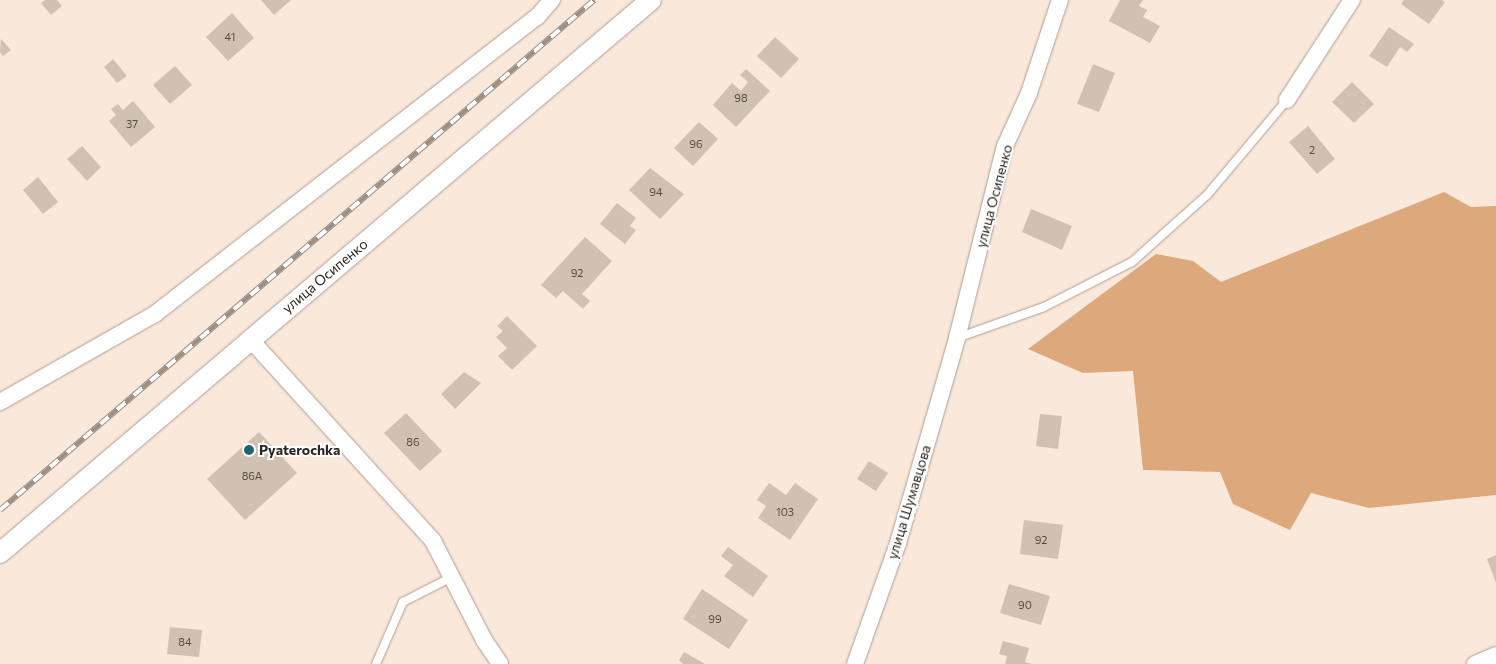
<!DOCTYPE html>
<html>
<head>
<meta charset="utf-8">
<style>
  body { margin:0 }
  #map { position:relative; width:1496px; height:664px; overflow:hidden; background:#fae8db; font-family:Commissioner,sans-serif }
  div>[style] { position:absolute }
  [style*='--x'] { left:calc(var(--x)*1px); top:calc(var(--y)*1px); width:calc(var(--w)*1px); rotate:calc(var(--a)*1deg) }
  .forest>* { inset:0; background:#dda87c }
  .building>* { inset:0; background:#d1c1b3 }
  .roads { filter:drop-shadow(0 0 1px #ae9e91) drop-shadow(0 0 1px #ae9e91) }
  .service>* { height:8px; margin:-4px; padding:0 4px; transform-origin:4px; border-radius:4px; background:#fff }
  .minor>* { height:16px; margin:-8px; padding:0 8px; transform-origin:8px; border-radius:8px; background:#fff }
  .tertiary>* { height:20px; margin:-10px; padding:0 10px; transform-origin:10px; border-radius:10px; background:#fff }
  .rail>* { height:5.5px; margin-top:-2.75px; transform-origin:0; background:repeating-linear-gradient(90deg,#fff 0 11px,#9c8f86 0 22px); box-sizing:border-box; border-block:1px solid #9c8f86 }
  .dots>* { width:14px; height:14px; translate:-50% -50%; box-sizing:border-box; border:2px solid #fff; border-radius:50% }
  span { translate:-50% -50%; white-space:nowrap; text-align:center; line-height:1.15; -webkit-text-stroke:4px #fff; paint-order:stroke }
  .number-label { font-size:11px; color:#544c45 }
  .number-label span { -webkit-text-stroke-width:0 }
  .street-label { font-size:14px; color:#2b2520 }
  .poi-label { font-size:14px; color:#2b2520; font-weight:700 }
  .left { translate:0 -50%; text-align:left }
</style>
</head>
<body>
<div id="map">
  <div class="forest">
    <div style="clip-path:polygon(1444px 192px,1471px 207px,1496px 206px,1496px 495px,1369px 508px,1311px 493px,1290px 530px,1233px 504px,1220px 472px,1143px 470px,1133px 371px,1083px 373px,1028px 349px,1156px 254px,1193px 261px,1221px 282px)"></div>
  </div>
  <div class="building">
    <div style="clip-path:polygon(45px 0,57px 0,62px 6px,51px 15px,41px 3px)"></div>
    <div style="clip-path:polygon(261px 0,291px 0,274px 15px)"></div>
    <div style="clip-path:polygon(1120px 0,1143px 0,1139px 6px,1147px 10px,1143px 17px,1160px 26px,1150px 43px,1109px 21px)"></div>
    <div style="clip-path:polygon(1404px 0,1442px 0,1445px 2px,1429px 24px,1401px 4px)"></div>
    <div style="clip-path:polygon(232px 13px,254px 38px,228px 61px,206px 37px)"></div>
    <div style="clip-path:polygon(1389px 27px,1414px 44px,1407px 52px,1400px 47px,1387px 67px,1369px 56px)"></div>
    <div style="clip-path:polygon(775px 37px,799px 59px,781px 78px,757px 56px)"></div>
    <div style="clip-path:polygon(1px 39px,11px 50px,3px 56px,0 52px)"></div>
    <div style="clip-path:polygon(113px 59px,127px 76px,117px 83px,104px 67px)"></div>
    <div style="clip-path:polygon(1093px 64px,1115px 73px,1099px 112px,1077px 104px)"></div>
    <div style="clip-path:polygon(175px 66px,192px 85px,170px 104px,153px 85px)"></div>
    <div style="clip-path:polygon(746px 69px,770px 91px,736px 127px,713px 105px,732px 83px,741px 91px,748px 82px,740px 75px)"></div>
    <div style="clip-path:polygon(1352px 82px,1374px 104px,1354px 123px,1332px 102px)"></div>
    <div style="clip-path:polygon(133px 101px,155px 127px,131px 147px,109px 121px,116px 115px,111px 109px,118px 104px,123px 110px)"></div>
    <div style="clip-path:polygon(699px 122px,718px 139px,693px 166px,674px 148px)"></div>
    <div style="clip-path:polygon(1308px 126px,1335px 159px,1317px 174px,1289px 142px)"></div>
    <div style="clip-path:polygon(82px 146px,101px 167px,87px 181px,67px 159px)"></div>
    <div style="clip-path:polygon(650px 168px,684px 194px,660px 219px,629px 190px)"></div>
    <div style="clip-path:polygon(38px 177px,58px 202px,43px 214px,23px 190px)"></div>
    <div style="clip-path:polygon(617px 203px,636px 218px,630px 226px,636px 230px,625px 244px,600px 224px)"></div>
    <div style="clip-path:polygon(1031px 209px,1072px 226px,1062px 250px,1022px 232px)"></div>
    <div style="clip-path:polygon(585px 237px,612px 261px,582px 294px,590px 301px,583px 309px,563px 291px,556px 298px,541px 285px)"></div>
    <div style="clip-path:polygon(507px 316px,537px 346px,512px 370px,498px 356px,507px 348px,496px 337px,503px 331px,497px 326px)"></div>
    <div style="clip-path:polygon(464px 372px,481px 383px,455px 409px,441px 394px)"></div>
    <div style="clip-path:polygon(406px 413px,442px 451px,420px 471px,384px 433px)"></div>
    <div style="clip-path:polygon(1040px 414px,1062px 416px,1058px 449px,1036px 446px)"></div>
    <div style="clip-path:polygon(259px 432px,297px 473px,245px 520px,207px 479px)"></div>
    <div style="clip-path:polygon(869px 461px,888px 473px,876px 491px,857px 479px)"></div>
    <div style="clip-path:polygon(769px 483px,786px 495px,795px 483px,818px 499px,790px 540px,758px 518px,766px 506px,757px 500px)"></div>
    <div style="clip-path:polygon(1024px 520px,1063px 525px,1058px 559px,1020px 554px)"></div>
    <div style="clip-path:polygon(728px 547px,768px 576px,753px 597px,724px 576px,733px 565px,721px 556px)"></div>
    <div style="clip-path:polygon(1496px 555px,1496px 583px,1487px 559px)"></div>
    <div style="clip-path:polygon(1009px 584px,1050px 596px,1041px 625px,1000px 613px)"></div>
    <div style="clip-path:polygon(702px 589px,748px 620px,729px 649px,683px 619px)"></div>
    <div style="clip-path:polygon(170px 627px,202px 630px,199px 657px,167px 654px)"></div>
    <div style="clip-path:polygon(1003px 641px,1029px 648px,1025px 662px,1032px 664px,1005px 664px,1007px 656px,999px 654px)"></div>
    <div style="clip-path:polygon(684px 652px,705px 664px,683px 664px,679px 660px)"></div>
  </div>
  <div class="roads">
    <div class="service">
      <div style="--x:957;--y:338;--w:92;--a:-19.6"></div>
      <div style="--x:1044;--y:307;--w:99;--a:-27.1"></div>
      <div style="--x:1132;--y:262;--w:101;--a:-41.8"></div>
      <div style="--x:1207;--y:195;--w:124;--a:-49.9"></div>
      <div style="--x:376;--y:664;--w:68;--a:-66.5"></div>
      <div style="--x:403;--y:602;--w:53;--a:-27.1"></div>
    </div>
    <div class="minor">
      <div style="--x:1287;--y:100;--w:119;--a:-57"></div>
      <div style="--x:250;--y:339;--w:273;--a:47.8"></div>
      <div style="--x:433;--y:541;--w:111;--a:62.7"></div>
      <div style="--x:484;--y:640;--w:29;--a:56"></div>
      <div style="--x:0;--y:402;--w:178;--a:-29.6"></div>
      <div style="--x:155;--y:314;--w:484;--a:-37.9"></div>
      <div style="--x:537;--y:17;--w:23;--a:-49"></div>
      <div style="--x:855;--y:664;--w:128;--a:-70.4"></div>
      <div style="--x:898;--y:543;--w:213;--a:-73.9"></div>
      <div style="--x:957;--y:338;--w:198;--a:-76"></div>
      <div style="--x:1005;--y:146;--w:58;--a:-65.6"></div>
      <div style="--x:1029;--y:93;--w:98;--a:-71.6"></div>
      <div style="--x:1475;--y:664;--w:23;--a:-23"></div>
    </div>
    <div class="tertiary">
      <div style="--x:0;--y:553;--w:854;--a:-40.35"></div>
    </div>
  </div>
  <div class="rail">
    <div style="--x:0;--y:510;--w:783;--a:-40.65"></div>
  </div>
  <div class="dots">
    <div style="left:249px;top:450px;background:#1b6571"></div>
  </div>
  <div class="number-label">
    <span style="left:230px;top:37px">41</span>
    <span style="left:741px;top:98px">98</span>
    <span style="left:132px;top:124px">37</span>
    <span style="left:696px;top:144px">96</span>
    <span style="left:1312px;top:150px">2</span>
    <span style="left:656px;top:192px">94</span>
    <span style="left:577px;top:273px">92</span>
    <span style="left:413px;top:442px">86</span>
    <span style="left:252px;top:476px">86А</span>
    <span style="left:785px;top:512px">103</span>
    <span style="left:1041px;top:540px">92</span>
    <span style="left:1025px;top:605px">90</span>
    <span style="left:715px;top:619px">99</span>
    <span style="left:185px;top:642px">84</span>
  </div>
  <div class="street-label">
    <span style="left:994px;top:196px;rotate:-75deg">улица Осипенко</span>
    <span style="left:325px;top:276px;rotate:-40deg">улица Осипенко</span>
    <span style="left:909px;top:502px;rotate:-73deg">улица Шумавцова</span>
  </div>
  <div class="poi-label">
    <span class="left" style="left:259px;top:450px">Pyaterochka</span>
  </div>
</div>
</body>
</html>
